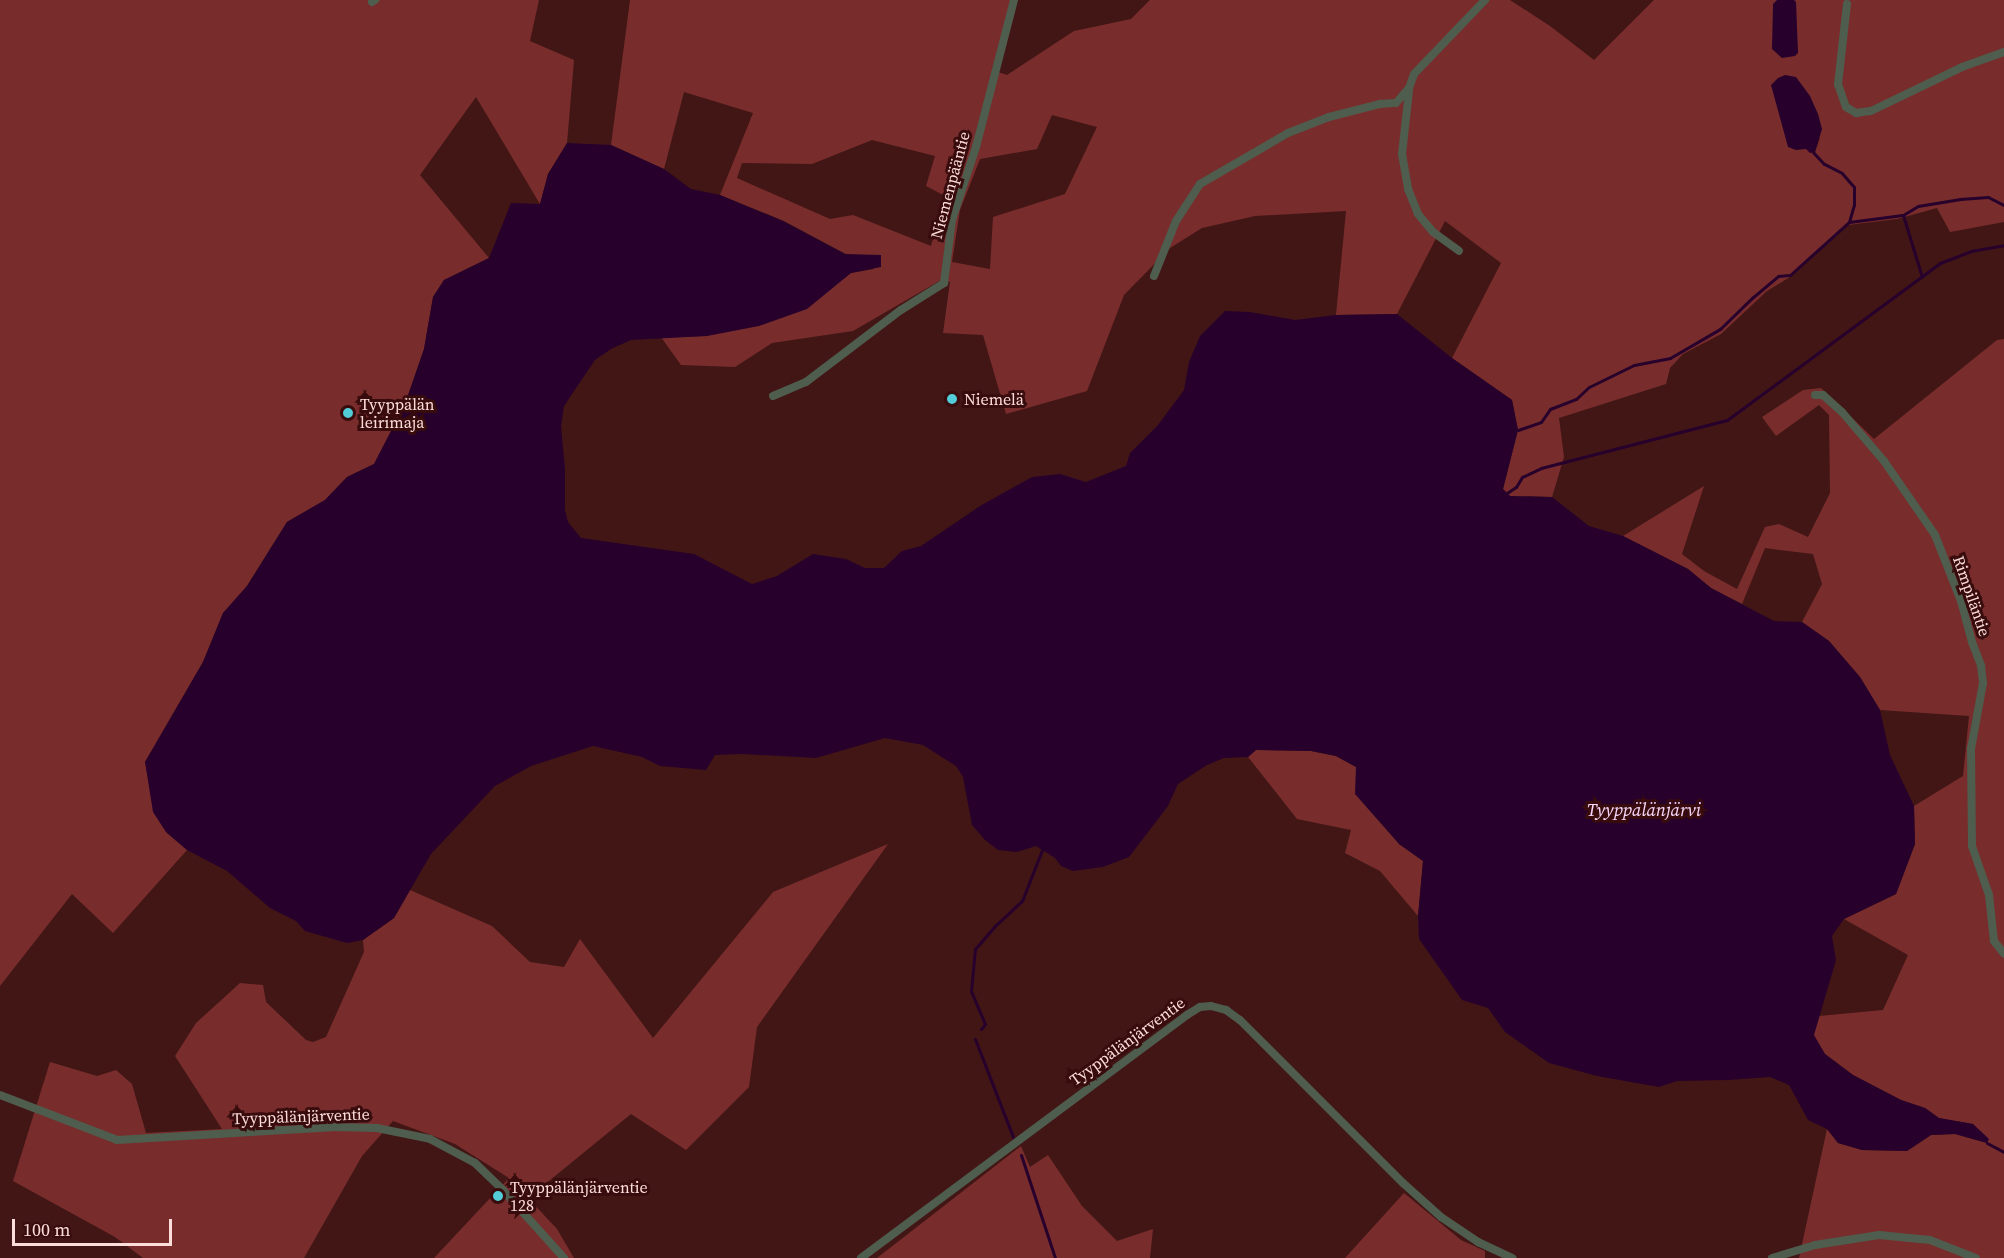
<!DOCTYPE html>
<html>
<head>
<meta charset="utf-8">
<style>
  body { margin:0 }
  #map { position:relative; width:2004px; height:1258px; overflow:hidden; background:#431616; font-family:"Source Serif 4",serif }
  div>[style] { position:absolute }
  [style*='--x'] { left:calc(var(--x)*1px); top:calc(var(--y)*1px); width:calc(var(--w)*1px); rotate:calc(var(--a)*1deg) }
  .green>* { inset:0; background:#782d2c }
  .water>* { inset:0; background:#27002c }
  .stream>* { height:3px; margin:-1.5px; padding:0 1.5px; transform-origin:1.5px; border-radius:1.5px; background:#27002c }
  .street>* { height:8px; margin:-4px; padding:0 4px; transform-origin:4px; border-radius:4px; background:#4e5d4d }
  .dots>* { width:16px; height:16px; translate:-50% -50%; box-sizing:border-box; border:3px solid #380c0d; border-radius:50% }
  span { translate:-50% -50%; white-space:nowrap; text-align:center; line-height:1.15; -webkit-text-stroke:6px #380c0d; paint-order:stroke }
  .street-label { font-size:16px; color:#fcddda }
  .poi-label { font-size:16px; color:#fcddda }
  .left { translate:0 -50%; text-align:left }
  .water-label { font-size:18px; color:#f8d7fb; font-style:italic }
  .scale { position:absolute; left:12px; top:1219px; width:160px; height:27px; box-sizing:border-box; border:3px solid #fcddda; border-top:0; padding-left:8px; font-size:18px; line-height:21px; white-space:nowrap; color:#fcddda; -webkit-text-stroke:4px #380c0d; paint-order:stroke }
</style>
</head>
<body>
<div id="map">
  <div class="green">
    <div style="clip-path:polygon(0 0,539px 0,530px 41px,574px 60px,567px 143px,548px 174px,540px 204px,476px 97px,420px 175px,489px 258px,444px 280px,433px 297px,424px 349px,405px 404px,374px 464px,347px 477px,325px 500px,287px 522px,247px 586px,223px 613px,203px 662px,145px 762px,166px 832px,187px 850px,113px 933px,72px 894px,0 986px)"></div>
    <div style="clip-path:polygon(evenodd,630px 0,1011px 0,992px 70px,1007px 75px,1074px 31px,1131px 19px,1150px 0,1510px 0,1550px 26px,1594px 60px,1654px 0,1777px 0,1798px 53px,1794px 0,2004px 0,2004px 222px,1950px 232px,1937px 208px,1897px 219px,1848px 225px,1790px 277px,1767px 291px,1721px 334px,1683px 354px,1670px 368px,1666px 384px,1559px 418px,1564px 457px,1552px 497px,1510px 496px,1503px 489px,1518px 430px,1512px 400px,1452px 358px,1501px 263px,1445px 221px,1397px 314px,1336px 315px,1346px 211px,1255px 216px,1202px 228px,1170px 248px,1124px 295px,1087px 391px,1006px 414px,983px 335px,943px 333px,950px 282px,941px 280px,853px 331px,772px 343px,735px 367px,681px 365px,661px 337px,707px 336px,832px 286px,851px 273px,874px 269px,784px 221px,720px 195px,753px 113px,684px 92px,664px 169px,611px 145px,630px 0,1052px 115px,1097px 127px,1065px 194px,993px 217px,990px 269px,952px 262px,960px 210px,980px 159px,1037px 149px,1052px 115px,630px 0,1820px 138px,1815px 152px,1806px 148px,1792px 149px,1820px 138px,630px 0,872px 140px,935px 156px,926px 186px,945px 196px,931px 246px,853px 215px,830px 219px,737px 178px,742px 163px,812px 164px,872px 140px)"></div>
    <div style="clip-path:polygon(2004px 339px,2004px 1258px,1799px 1258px,1827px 1129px,1838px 1143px,1862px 1150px,1907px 1151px,1931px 1135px,1955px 1134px,1987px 1143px,1973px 1124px,1939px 1118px,1925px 1108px,1901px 1100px,1853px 1075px,1825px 1054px,1813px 1035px,1819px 1016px,1883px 1010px,1908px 955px,1844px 919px,1896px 894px,1915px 844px,1914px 806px,1963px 776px,1969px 716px,1880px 710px,1860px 677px,1829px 641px,1802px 622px,1822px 584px,1813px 554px,1765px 548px,1742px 604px,1711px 588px,1688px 569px,1623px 536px,1704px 486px,1682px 554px,1704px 571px,1737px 589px,1765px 527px,1779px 524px,1808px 537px,1830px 493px,1829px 415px,1819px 405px,1776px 436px,1762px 417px,1803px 390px,1821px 388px,1874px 439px,1997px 340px)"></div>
    <div style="clip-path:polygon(1256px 750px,1311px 751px,1336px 756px,1356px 767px,1399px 844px,1423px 861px,1418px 916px,1380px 871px,1345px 853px,1351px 830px,1297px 819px,1248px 757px)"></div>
    <div style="clip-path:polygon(888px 844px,757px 1027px,749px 1087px,686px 1150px,631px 1114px,528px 1198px,557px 1229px,574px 1258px,434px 1258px,509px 1178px,455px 1144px,393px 1121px,362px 1156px,304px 1258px,143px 1258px,115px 1237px,13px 1181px,50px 1062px,97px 1076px,116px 1070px,132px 1084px,146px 1133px,222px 1129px,175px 1056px,196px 1023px,240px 983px,263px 985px,266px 1002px,306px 1040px,313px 1042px,326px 1037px,364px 952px,363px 940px,394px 918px,410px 890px,492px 926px,530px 962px,564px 967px,580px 939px,653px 1038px,773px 892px)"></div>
    <div style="clip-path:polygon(1021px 1146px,1030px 1167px,1048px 1155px,1082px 1206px,1117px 1241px,1153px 1229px,1150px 1258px,877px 1258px)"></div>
    <div style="clip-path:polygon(1404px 1193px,1461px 1240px,1485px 1251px,1485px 1258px,1345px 1258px)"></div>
  </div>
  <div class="water">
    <div style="clip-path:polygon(1777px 0,1794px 0,1796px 2px,1798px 53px,1795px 56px,1782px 58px,1772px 49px,1773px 4px)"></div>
    <div style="clip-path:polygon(1785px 75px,1796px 77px,1810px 96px,1818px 114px,1822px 129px,1815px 152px,1810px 153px,1806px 149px,1796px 150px,1788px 147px,1771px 85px,1778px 78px)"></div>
    <div style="clip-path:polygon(567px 143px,611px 145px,664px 169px,691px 189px,720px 195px,783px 221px,845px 254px,881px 255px,881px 267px,851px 273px,807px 309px,759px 326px,707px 336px,631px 340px,611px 349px,595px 360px,564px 406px,561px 426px,565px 469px,565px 510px,568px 522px,581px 538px,694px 554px,752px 584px,777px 576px,813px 554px,846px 559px,865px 568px,884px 568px,902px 551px,921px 546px,980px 506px,1032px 477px,1060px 474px,1086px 482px,1126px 466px,1130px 453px,1158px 425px,1184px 390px,1189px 362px,1200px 336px,1225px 311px,1250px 312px,1295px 320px,1336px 315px,1397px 314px,1452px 358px,1512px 400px,1518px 430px,1503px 489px,1510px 496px,1552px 497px,1589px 526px,1623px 536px,1688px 569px,1711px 588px,1774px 621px,1802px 622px,1829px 641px,1860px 677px,1880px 710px,1890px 755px,1914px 806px,1915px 844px,1896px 894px,1844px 919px,1832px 936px,1836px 960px,1814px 1035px,1825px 1054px,1853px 1075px,1901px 1100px,1925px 1108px,1939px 1118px,1973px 1124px,1989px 1139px,1987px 1143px,1955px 1134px,1931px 1135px,1907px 1151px,1862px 1150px,1838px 1143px,1827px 1129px,1808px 1120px,1789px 1085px,1770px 1077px,1729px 1080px,1677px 1081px,1659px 1087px,1597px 1076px,1549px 1063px,1505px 1032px,1488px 1008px,1462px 1000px,1419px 939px,1418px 916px,1423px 861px,1399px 844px,1355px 794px,1356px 767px,1336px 756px,1311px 751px,1256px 750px,1248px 757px,1224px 758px,1207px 765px,1178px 784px,1168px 806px,1129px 857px,1103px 867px,1073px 871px,1061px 866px,1055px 858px,1036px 846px,1017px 852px,998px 850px,985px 840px,972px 825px,963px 777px,956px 766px,923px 745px,885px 738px,816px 758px,742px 754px,715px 755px,706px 770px,660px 766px,642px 757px,593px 746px,531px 766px,495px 786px,431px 854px,394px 918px,363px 940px,347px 943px,305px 931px,296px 921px,270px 908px,227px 871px,187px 850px,166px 832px,153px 812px,145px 762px,203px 662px,223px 613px,247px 586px,287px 522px,325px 500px,347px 477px,374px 464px,405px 404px,424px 349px,433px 297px,444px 280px,489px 258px,511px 203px,540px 204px,548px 174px)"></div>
  </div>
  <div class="stream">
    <div style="--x:1903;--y:215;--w:17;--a:-31"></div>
    <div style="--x:1918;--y:206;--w:43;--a:-9.5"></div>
    <div style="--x:1960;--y:199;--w:28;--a:-4"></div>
    <div style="--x:1988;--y:197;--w:18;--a:27"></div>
    <div style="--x:1849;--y:222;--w:54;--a:-7.4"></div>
    <div style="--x:1903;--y:215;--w:65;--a:73"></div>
    <div style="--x:1518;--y:430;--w:24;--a:-19"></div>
    <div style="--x:1541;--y:422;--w:16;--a:-55"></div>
    <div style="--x:1550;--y:409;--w:28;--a:-21"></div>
    <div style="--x:1576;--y:399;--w:18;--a:-43"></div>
    <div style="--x:1589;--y:387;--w:50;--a:-26.1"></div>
    <div style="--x:1634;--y:365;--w:37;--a:-11"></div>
    <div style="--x:1670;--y:358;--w:58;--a:-30.1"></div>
    <div style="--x:1720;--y:329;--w:45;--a:-44.1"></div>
    <div style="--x:1752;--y:298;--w:34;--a:-40"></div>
    <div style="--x:1778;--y:276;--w:12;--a:-5"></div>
    <div style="--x:1790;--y:275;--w:79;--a:-41.9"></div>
    <div style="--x:1849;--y:222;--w:18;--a:-74"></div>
    <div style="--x:1854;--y:205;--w:18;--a:-90"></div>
    <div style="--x:1854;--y:187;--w:18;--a:-131"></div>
    <div style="--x:1842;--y:173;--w:20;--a:-153"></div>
    <div style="--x:1824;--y:164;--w:16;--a:-133"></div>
    <div style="--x:1507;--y:493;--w:11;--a:-34"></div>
    <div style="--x:1516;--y:487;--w:12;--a:-59"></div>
    <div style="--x:1522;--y:477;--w:21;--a:-25"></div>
    <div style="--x:1541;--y:468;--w:192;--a:-14.5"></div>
    <div style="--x:1727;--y:420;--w:265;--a:-36.4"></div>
    <div style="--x:1940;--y:263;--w:33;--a:-21"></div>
    <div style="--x:1971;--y:251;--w:34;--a:-10"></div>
    <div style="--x:981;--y:1029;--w:6;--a:-51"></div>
    <div style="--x:985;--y:1024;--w:36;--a:-113"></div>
    <div style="--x:971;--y:991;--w:42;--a:-84.6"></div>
    <div style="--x:975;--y:949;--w:33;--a:-49"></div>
    <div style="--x:997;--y:924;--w:34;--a:-43"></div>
    <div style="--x:1022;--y:901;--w:55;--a:-68.6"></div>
    <div style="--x:975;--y:1039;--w:105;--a:68.8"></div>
    <div style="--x:1987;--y:1143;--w:19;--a:28"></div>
    <div style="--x:1021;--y:1155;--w:108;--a:71.7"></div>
  </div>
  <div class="street">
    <div style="--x:372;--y:2;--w:4;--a:-34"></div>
    <div style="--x:1847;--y:4;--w:81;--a:96.4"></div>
    <div style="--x:1838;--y:84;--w:24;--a:71"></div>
    <div style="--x:1846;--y:107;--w:12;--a:31"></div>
    <div style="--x:1856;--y:113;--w:15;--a:-8"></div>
    <div style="--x:1871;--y:111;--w:101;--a:-25.8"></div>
    <div style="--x:1962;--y:67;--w:45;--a:-19.7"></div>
    <div style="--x:1409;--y:91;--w:63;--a:96.3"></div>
    <div style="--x:1402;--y:154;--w:36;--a:80"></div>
    <div style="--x:1408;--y:189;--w:27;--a:68"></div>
    <div style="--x:1418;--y:214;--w:23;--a:50"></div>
    <div style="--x:1433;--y:232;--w:32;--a:36"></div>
    <div style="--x:1154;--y:276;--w:59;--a:-68.2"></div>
    <div style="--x:1176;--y:221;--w:44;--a:-57"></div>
    <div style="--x:1200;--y:184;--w:102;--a:-30.1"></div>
    <div style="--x:1288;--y:133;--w:44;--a:-21.3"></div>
    <div style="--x:1329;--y:117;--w:53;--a:-14.3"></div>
    <div style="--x:1380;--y:104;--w:16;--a:-4"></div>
    <div style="--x:1396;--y:103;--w:20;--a:-49"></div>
    <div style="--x:1409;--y:88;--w:15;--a:-70"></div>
    <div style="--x:1414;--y:74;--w:103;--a:-46.2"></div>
    <div style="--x:1815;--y:395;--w:8;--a:0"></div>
    <div style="--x:1823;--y:395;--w:25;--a:42"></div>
    <div style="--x:1842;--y:412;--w:65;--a:49.4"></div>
    <div style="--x:1884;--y:461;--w:90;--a:55.4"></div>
    <div style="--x:1935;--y:535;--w:71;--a:68.5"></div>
    <div style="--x:1961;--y:601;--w:42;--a:75"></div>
    <div style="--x:1972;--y:642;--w:26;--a:69"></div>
    <div style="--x:1981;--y:666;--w:17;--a:83"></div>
    <div style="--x:1983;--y:683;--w:67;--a:100.3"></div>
    <div style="--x:1971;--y:749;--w:97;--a:89.4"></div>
    <div style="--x:1972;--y:846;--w:52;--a:70.9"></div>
    <div style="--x:1989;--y:895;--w:46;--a:83.8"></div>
    <div style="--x:1994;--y:941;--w:16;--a:52"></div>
    <div style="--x:773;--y:396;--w:36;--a:-23"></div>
    <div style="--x:806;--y:382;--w:119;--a:-37.2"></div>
    <div style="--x:901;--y:310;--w:51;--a:-32.1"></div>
    <div style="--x:944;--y:283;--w:64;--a:-82.8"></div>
    <div style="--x:952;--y:220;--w:77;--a:-71.8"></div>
    <div style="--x:976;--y:147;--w:152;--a:-75.5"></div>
    <div style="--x:0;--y:1095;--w:125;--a:21"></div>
    <div style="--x:117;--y:1140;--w:216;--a:-3.4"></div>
    <div style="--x:333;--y:1127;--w:44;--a:1.3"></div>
    <div style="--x:377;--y:1128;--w:54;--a:11.7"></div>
    <div style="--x:430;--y:1139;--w:51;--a:28.1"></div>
    <div style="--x:475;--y:1163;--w:37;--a:44"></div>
    <div style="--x:502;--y:1189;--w:93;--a:48.1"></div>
    <div style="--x:861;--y:1258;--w:407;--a:-36.7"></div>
    <div style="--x:1187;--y:1015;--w:15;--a:-32"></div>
    <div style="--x:1200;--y:1007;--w:11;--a:-5"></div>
    <div style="--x:1211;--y:1006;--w:16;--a:15"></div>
    <div style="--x:1226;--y:1010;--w:17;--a:36"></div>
    <div style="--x:1240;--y:1020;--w:231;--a:45"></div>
    <div style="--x:1403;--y:1183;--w:51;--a:41.8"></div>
    <div style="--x:1441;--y:1217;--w:45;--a:34"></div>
    <div style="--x:1478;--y:1242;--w:38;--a:25"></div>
    <div style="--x:1772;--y:1258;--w:45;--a:-16.8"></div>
    <div style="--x:1815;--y:1245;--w:65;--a:-8.9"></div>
    <div style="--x:1879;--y:1235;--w:51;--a:5.6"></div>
    <div style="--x:1930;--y:1240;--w:49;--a:21.4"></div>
  </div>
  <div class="dots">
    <div style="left:952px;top:399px;background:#52ccd6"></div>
    <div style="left:348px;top:413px;background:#52ccd6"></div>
    <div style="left:498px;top:1196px;background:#52ccd6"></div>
  </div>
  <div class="street-label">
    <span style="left:950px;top:185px;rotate:-75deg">Niemenpääntie</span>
    <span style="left:1972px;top:596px;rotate:71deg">Rimpiläntie</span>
    <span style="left:1127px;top:1041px;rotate:-36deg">Tyyppälänjärventie</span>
    <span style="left:301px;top:1116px;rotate:-2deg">Tyyppälänjärventie</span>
  </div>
  <div class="poi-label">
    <span class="left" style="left:964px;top:399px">Niemelä</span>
    <span class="left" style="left:360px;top:413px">Tyyppälän<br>leirimaja</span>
    <span class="left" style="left:510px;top:1196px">Tyyppälänjärventie<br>128</span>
  </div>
  <div class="water-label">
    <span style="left:1644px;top:810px">Tyyppälänjärvi</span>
  </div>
  <div class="scale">100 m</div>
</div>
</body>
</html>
